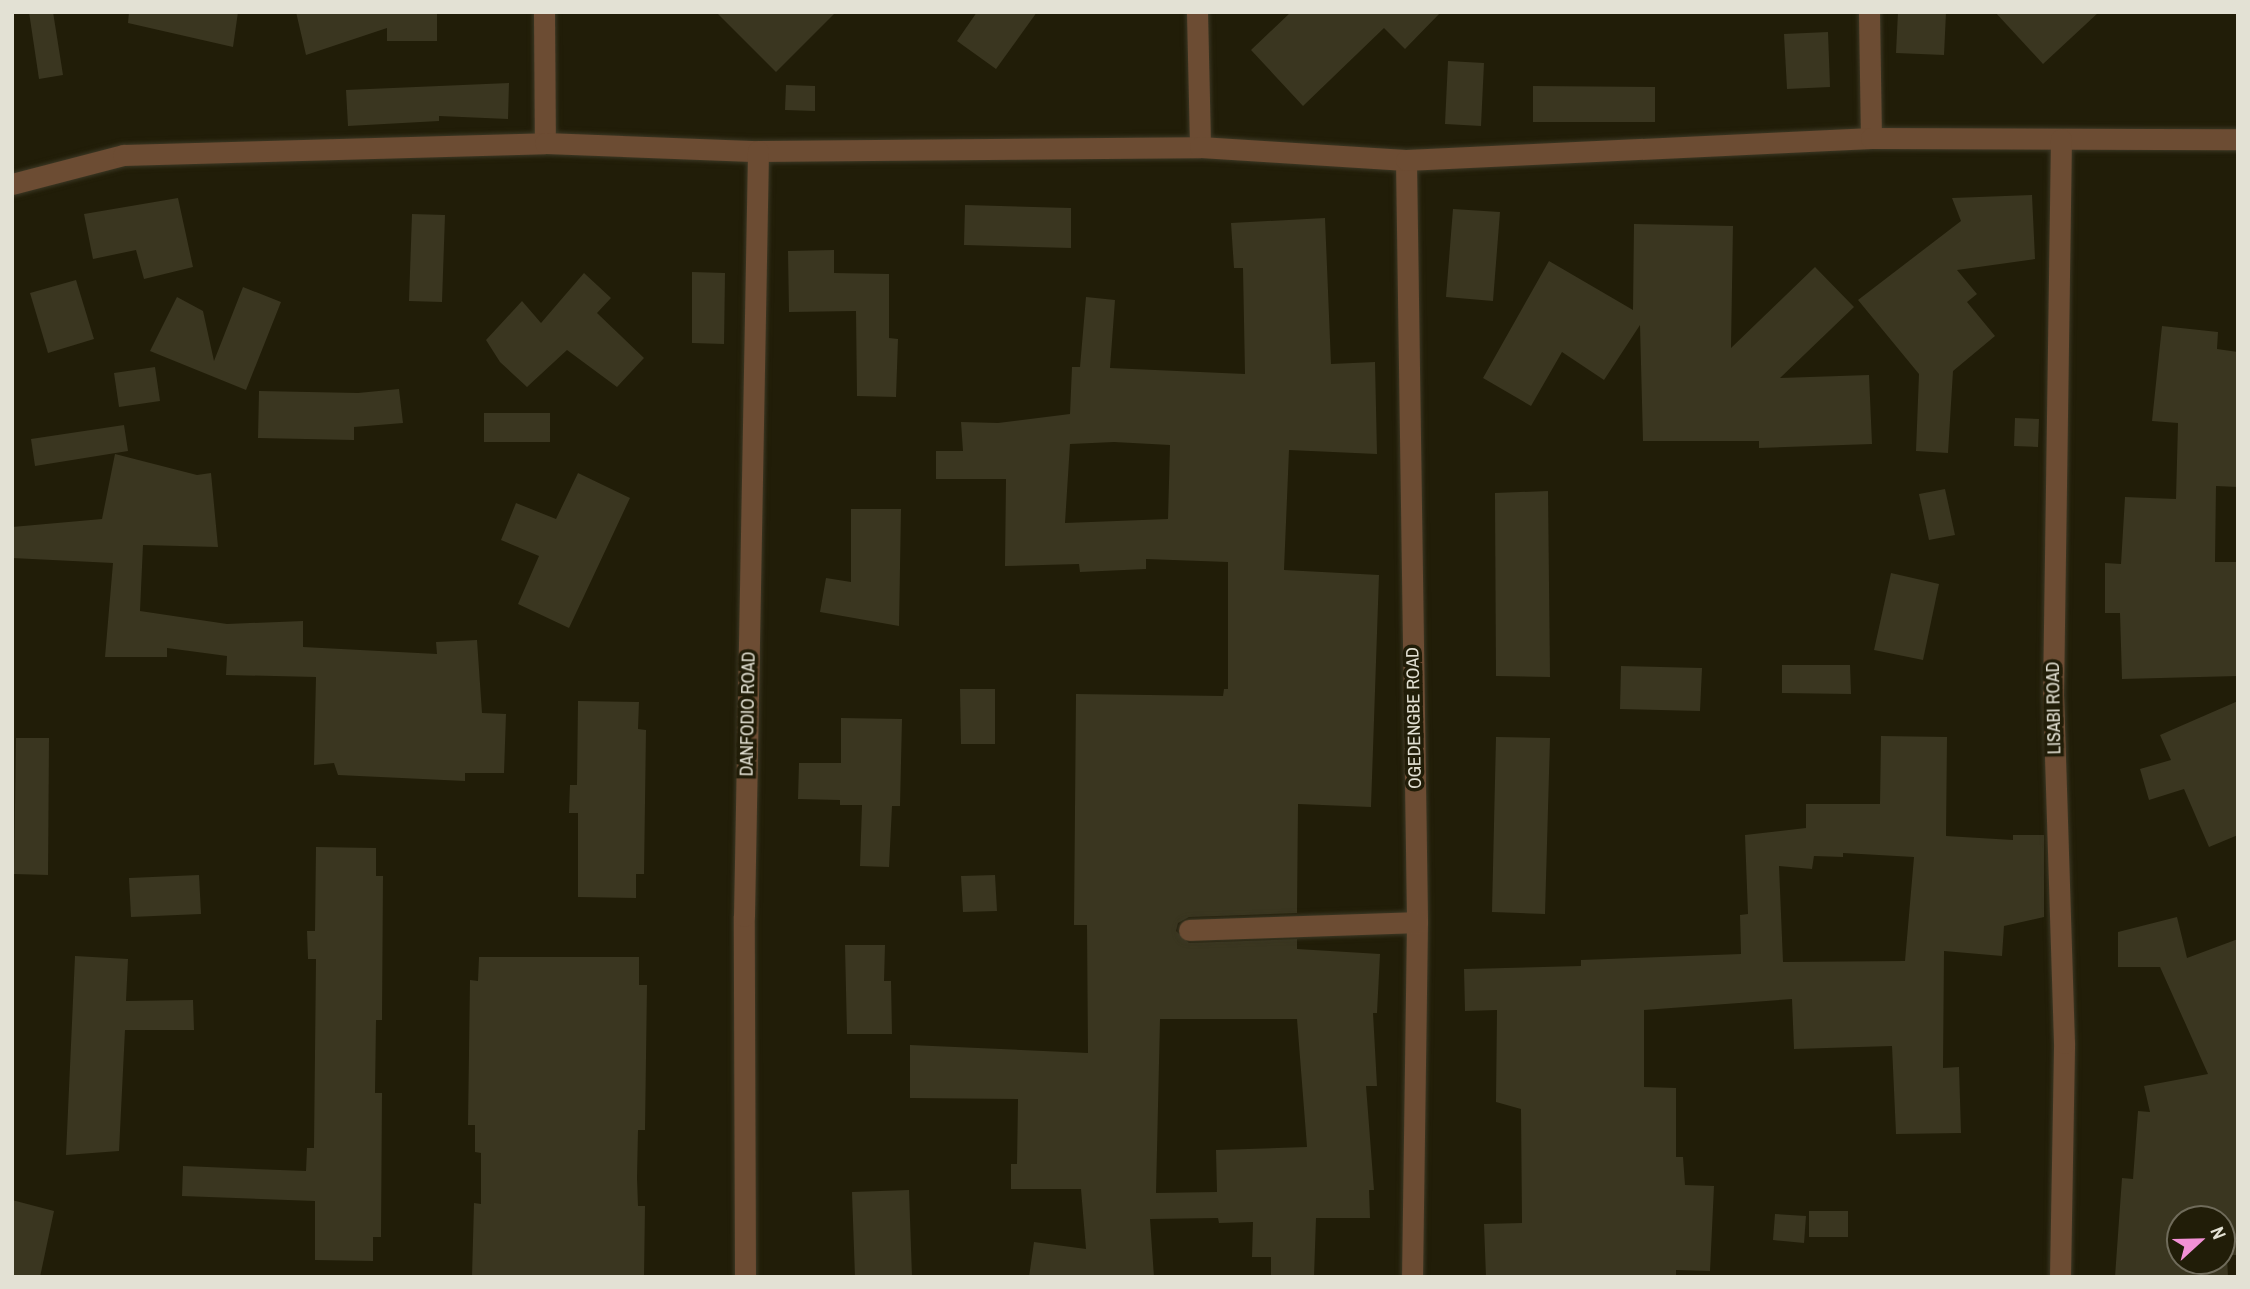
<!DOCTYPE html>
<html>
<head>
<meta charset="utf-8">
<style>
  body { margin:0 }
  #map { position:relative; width:2250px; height:1289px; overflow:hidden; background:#211d08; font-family:"Archivo Narrow",sans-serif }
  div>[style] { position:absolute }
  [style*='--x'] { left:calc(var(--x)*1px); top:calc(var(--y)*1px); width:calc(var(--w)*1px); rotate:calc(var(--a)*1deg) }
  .building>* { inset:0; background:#3a3620 }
  .roads { filter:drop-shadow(0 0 2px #3c3825) drop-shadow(0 0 2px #3c3825) }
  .street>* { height:21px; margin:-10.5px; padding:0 10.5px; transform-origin:10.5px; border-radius:10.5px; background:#6c4c33 }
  span { translate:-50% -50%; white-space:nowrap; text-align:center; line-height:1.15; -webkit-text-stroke:7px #211d08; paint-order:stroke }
  .street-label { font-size:18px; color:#e3e1d4 }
  .frame { position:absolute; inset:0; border:14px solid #e3e1d4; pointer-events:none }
  .north { position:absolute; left:2166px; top:1205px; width:70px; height:70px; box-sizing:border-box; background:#211d08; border:2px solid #6f6b5a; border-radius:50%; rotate:68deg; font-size:19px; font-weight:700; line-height:28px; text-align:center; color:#e3e1d4 }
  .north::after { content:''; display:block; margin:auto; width:24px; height:32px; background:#f391d6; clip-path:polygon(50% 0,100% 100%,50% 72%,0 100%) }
</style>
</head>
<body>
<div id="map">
  <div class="building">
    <div style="clip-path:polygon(29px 12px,53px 12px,63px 75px,39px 79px)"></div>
    <div style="clip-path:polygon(129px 12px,238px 12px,233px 47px,128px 23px)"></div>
    <div style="clip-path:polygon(296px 12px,437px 12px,437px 41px,387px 41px,387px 28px,306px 55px)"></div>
    <div style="clip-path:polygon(716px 12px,836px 12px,776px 72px)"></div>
    <div style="clip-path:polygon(977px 12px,1037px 12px,996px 69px,957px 41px)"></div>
    <div style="clip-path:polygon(1291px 12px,1441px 12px,1405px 49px,1384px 28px,1303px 106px,1251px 50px)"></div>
    <div style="clip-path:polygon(1898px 12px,1946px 12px,1944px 55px,1896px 53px)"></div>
    <div style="clip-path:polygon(1995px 12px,2099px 12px,2043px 64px)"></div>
    <div style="clip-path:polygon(1828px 32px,1830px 87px,1787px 89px,1784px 34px)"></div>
    <div style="clip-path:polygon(1448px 61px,1484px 63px,1481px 126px,1445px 124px)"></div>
    <div style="clip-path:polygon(509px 83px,508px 119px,439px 116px,439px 121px,348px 126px,346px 90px)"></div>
    <div style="clip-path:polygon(786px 85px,815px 86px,815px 111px,785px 110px)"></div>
    <div style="clip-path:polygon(1533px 86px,1655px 87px,1655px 122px,1533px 122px)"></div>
    <div style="clip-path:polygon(2032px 195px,2035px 259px,1957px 270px,1977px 294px,1967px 302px,1995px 336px,1953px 371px,1948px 453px,1916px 451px,1919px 374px,1858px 300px,1961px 221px,1952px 198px)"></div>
    <div style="clip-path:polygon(178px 198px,193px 267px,144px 279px,136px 250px,93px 259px,84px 214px)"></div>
    <div style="clip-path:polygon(965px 205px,1071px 208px,1071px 248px,964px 245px)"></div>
    <div style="clip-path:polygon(1453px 209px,1500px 212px,1493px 301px,1446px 297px)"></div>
    <div style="clip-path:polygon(412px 214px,445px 215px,442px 302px,409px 301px)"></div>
    <div style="clip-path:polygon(evenodd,1325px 218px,1331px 364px,1375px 362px,1377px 454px,1289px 450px,1284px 570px,1379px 575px,1371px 807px,1298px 804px,1297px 913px,1189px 917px,1178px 923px,1176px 931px,1189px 943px,1297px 939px,1297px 949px,1380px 954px,1377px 1013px,1373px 1013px,1377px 1086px,1366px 1086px,1374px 1190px,1369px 1190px,1370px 1218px,1316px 1218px,1314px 1277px,1271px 1277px,1271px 1257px,1252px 1257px,1253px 1222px,1219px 1223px,1218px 1218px,1150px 1219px,1154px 1277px,1029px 1277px,1034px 1242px,1086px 1249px,1081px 1189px,1011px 1189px,1011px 1164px,1017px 1164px,1018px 1099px,910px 1098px,910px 1045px,1088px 1053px,1087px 925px,1074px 925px,1076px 694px,1223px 696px,1224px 689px,1228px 689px,1228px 562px,1146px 559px,1146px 569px,1080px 572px,1079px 564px,1005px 566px,1006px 479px,936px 479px,936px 451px,963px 451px,961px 422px,998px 423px,1070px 414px,1072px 367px,1080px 367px,1086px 297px,1115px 300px,1110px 368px,1245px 374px,1243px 268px,1234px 268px,1231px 223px,1325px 218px,1114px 442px,1170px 445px,1168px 519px,1065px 523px,1070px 444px,1114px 442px,1325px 218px,1160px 1019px,1297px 1019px,1307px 1147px,1216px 1150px,1217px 1192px,1156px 1193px,1160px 1019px)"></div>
    <div style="clip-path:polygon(1634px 224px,1733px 226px,1731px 348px,1815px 267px,1854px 307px,1780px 378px,1869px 375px,1872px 444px,1759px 448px,1759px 441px,1643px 441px,1640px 325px,1604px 380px,1562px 352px,1531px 406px,1483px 378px,1549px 261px,1633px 310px)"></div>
    <div style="clip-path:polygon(834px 250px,834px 273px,889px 274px,889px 338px,898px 339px,896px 397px,857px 396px,856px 311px,789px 312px,788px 251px)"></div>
    <div style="clip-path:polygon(692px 272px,725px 273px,724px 344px,692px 343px)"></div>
    <div style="clip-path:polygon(584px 273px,611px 298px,597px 313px,644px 358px,617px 387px,567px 350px,527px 387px,500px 362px,486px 340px,522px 301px,541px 323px)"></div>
    <div style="clip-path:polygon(76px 280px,94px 339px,48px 353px,30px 293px)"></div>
    <div style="clip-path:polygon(243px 287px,281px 302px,246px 390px,150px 351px,177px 297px,203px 311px,214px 361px)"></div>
    <div style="clip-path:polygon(2162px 326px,2218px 332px,2217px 349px,2238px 352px,2238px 487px,2216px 486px,2215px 562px,2238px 562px,2238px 676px,2122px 679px,2120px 613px,2105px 613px,2105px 563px,2121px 564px,2125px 497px,2176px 499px,2178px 423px,2152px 421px)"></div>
    <div style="clip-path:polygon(155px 367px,160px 401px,119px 407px,114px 373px)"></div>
    <div style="clip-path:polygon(399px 389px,403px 423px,354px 427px,354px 440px,258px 438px,259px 391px,358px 393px)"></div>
    <div style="clip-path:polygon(484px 413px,550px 413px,550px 442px,484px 442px)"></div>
    <div style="clip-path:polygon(2015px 418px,2039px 419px,2038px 447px,2014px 446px)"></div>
    <div style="clip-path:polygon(124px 425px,128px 451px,35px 466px,31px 439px)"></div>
    <div style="clip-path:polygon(115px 454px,197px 475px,211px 473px,218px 547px,143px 545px,140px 611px,227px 624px,303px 621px,303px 647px,437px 654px,436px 642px,477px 640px,482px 713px,506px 714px,504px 773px,465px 773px,465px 781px,338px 775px,334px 763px,314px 765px,316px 677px,226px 675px,227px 656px,167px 648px,167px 657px,105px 657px,113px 563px,12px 558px,12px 527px,102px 519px)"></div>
    <div style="clip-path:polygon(578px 473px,630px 498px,569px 628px,518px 604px,539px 556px,501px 540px,516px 503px,556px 519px)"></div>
    <div style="clip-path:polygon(1945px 489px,1955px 535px,1929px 540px,1919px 494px)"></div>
    <div style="clip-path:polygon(1548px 491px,1550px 677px,1496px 676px,1495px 493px)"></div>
    <div style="clip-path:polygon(851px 509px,901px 509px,899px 626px,820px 612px,826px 578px,851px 582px)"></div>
    <div style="clip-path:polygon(1891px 573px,1939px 584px,1923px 660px,1874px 650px)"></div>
    <div style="clip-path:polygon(1782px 665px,1850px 665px,1851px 694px,1782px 693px)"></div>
    <div style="clip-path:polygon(1621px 666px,1702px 668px,1700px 711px,1620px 709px)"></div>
    <div style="clip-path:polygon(960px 689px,995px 689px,995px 744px,961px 744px)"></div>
    <div style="clip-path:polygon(578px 701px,639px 702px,638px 729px,646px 730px,644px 874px,636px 874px,636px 898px,578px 897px,578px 813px,569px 813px,570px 785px,577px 785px)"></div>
    <div style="clip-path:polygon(2238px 701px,2238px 835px,2209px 847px,2184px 789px,2149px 800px,2140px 769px,2171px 760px,2160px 735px)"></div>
    <div style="clip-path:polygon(841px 718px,902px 719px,900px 806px,892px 806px,889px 867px,860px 866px,862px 805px,840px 805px,840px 800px,798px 799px,799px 763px,841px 763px)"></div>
    <div style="clip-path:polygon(evenodd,1881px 736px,1947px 737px,1946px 836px,2013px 840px,2013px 835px,2044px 835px,2044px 917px,2004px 926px,2002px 956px,1944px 951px,1943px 1068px,1959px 1067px,1961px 1133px,1896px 1134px,1892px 1046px,1794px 1049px,1792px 999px,1644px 1010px,1644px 1087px,1676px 1088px,1676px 1157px,1683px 1157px,1685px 1185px,1714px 1186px,1710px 1271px,1676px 1270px,1676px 1277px,1486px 1277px,1484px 1224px,1522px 1223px,1521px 1109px,1496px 1102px,1497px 1010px,1465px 1011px,1464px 969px,1581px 966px,1581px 960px,1741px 954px,1740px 915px,1748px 914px,1745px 835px,1806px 828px,1806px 804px,1880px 804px,1881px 736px,1843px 853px,1914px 857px,1905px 961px,1783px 962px,1779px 866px,1812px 869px,1814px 856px,1843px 857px,1843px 853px)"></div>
    <div style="clip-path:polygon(1496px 737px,1550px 738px,1545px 914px,1492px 912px)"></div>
    <div style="clip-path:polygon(16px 738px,49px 738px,48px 875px,14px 874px)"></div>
    <div style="clip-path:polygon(316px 847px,376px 848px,376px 876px,383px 876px,382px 1020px,376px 1020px,375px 1093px,382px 1093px,381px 1237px,373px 1237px,373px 1261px,315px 1260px,315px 1201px,182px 1196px,183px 1166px,306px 1171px,307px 1148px,314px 1148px,316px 959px,308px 959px,307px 931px,315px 931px)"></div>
    <div style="clip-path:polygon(199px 875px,201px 914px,131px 917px,129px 878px)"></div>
    <div style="clip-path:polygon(995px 875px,997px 911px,963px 912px,961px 876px)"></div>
    <div style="clip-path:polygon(evenodd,2177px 917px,2187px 958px,2238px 939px,2238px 1255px,2227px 1255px,2228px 1277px,2115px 1277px,2122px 1178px,2133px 1179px,2138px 1111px,2150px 1112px,2144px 1086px,2208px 1074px,2160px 967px,2118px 967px,2118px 932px,2177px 917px,2180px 1219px,2222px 1219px,2222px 1261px,2180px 1261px,2180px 1219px)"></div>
    <div style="clip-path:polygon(845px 945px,885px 945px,884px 981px,891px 981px,892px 1034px,847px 1034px)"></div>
    <div style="clip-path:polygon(75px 956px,128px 959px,126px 1001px,193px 1000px,194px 1030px,125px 1030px,119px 1151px,66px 1155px)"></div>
    <div style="clip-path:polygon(479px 957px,639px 957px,639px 985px,647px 985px,645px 1130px,638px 1130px,637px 1178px,638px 1206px,645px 1206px,644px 1277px,472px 1277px,474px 1203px,481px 1204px,481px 1153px,475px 1152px,475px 1125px,468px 1125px,470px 980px,478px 981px)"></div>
    <div style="clip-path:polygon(909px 1190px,912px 1277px,855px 1277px,852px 1192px)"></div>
    <div style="clip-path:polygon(12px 1200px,54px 1211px,40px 1277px,12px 1277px)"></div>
    <div style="clip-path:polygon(1809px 1211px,1848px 1211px,1848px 1237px,1809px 1237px)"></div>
    <div style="clip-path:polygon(1775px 1214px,1806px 1216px,1804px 1243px,1773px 1240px)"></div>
  </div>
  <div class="roads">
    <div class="street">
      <div style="--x:544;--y:12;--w:131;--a:89.6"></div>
      <div style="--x:1197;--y:12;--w:135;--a:88.7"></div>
      <div style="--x:1869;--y:12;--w:126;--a:89.1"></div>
      <div style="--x:1406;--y:160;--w:762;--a:89.17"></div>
      <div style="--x:1417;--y:922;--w:355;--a:90.8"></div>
      <div style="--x:12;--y:184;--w:115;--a:-14.6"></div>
      <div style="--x:123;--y:155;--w:422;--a:-1.6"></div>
      <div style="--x:545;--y:143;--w:213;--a:2.2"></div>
      <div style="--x:758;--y:151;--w:442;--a:-0.5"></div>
      <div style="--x:1200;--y:147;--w:206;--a:3.6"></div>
      <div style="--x:1406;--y:160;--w:466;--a:-2.7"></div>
      <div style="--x:1871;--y:138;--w:367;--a:0.2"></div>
      <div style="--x:1189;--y:930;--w:228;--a:-2"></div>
      <div style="--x:745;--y:1277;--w:361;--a:-90.2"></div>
      <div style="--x:744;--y:916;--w:765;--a:-88.95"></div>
      <div style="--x:2060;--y:1277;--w:234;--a:-89"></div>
      <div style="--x:2064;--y:1043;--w:347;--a:-91.8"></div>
      <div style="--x:2053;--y:696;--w:557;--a:-89.18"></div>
    </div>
  </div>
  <div class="street-label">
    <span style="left:2054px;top:708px;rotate:-91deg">LISABI ROAD</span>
    <span style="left:748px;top:714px;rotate:-89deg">DANFODIO ROAD</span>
    <span style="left:1414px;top:718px;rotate:-91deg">OGEDENGBE ROAD</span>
  </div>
  <div class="frame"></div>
  <div class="north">N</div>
</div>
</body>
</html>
